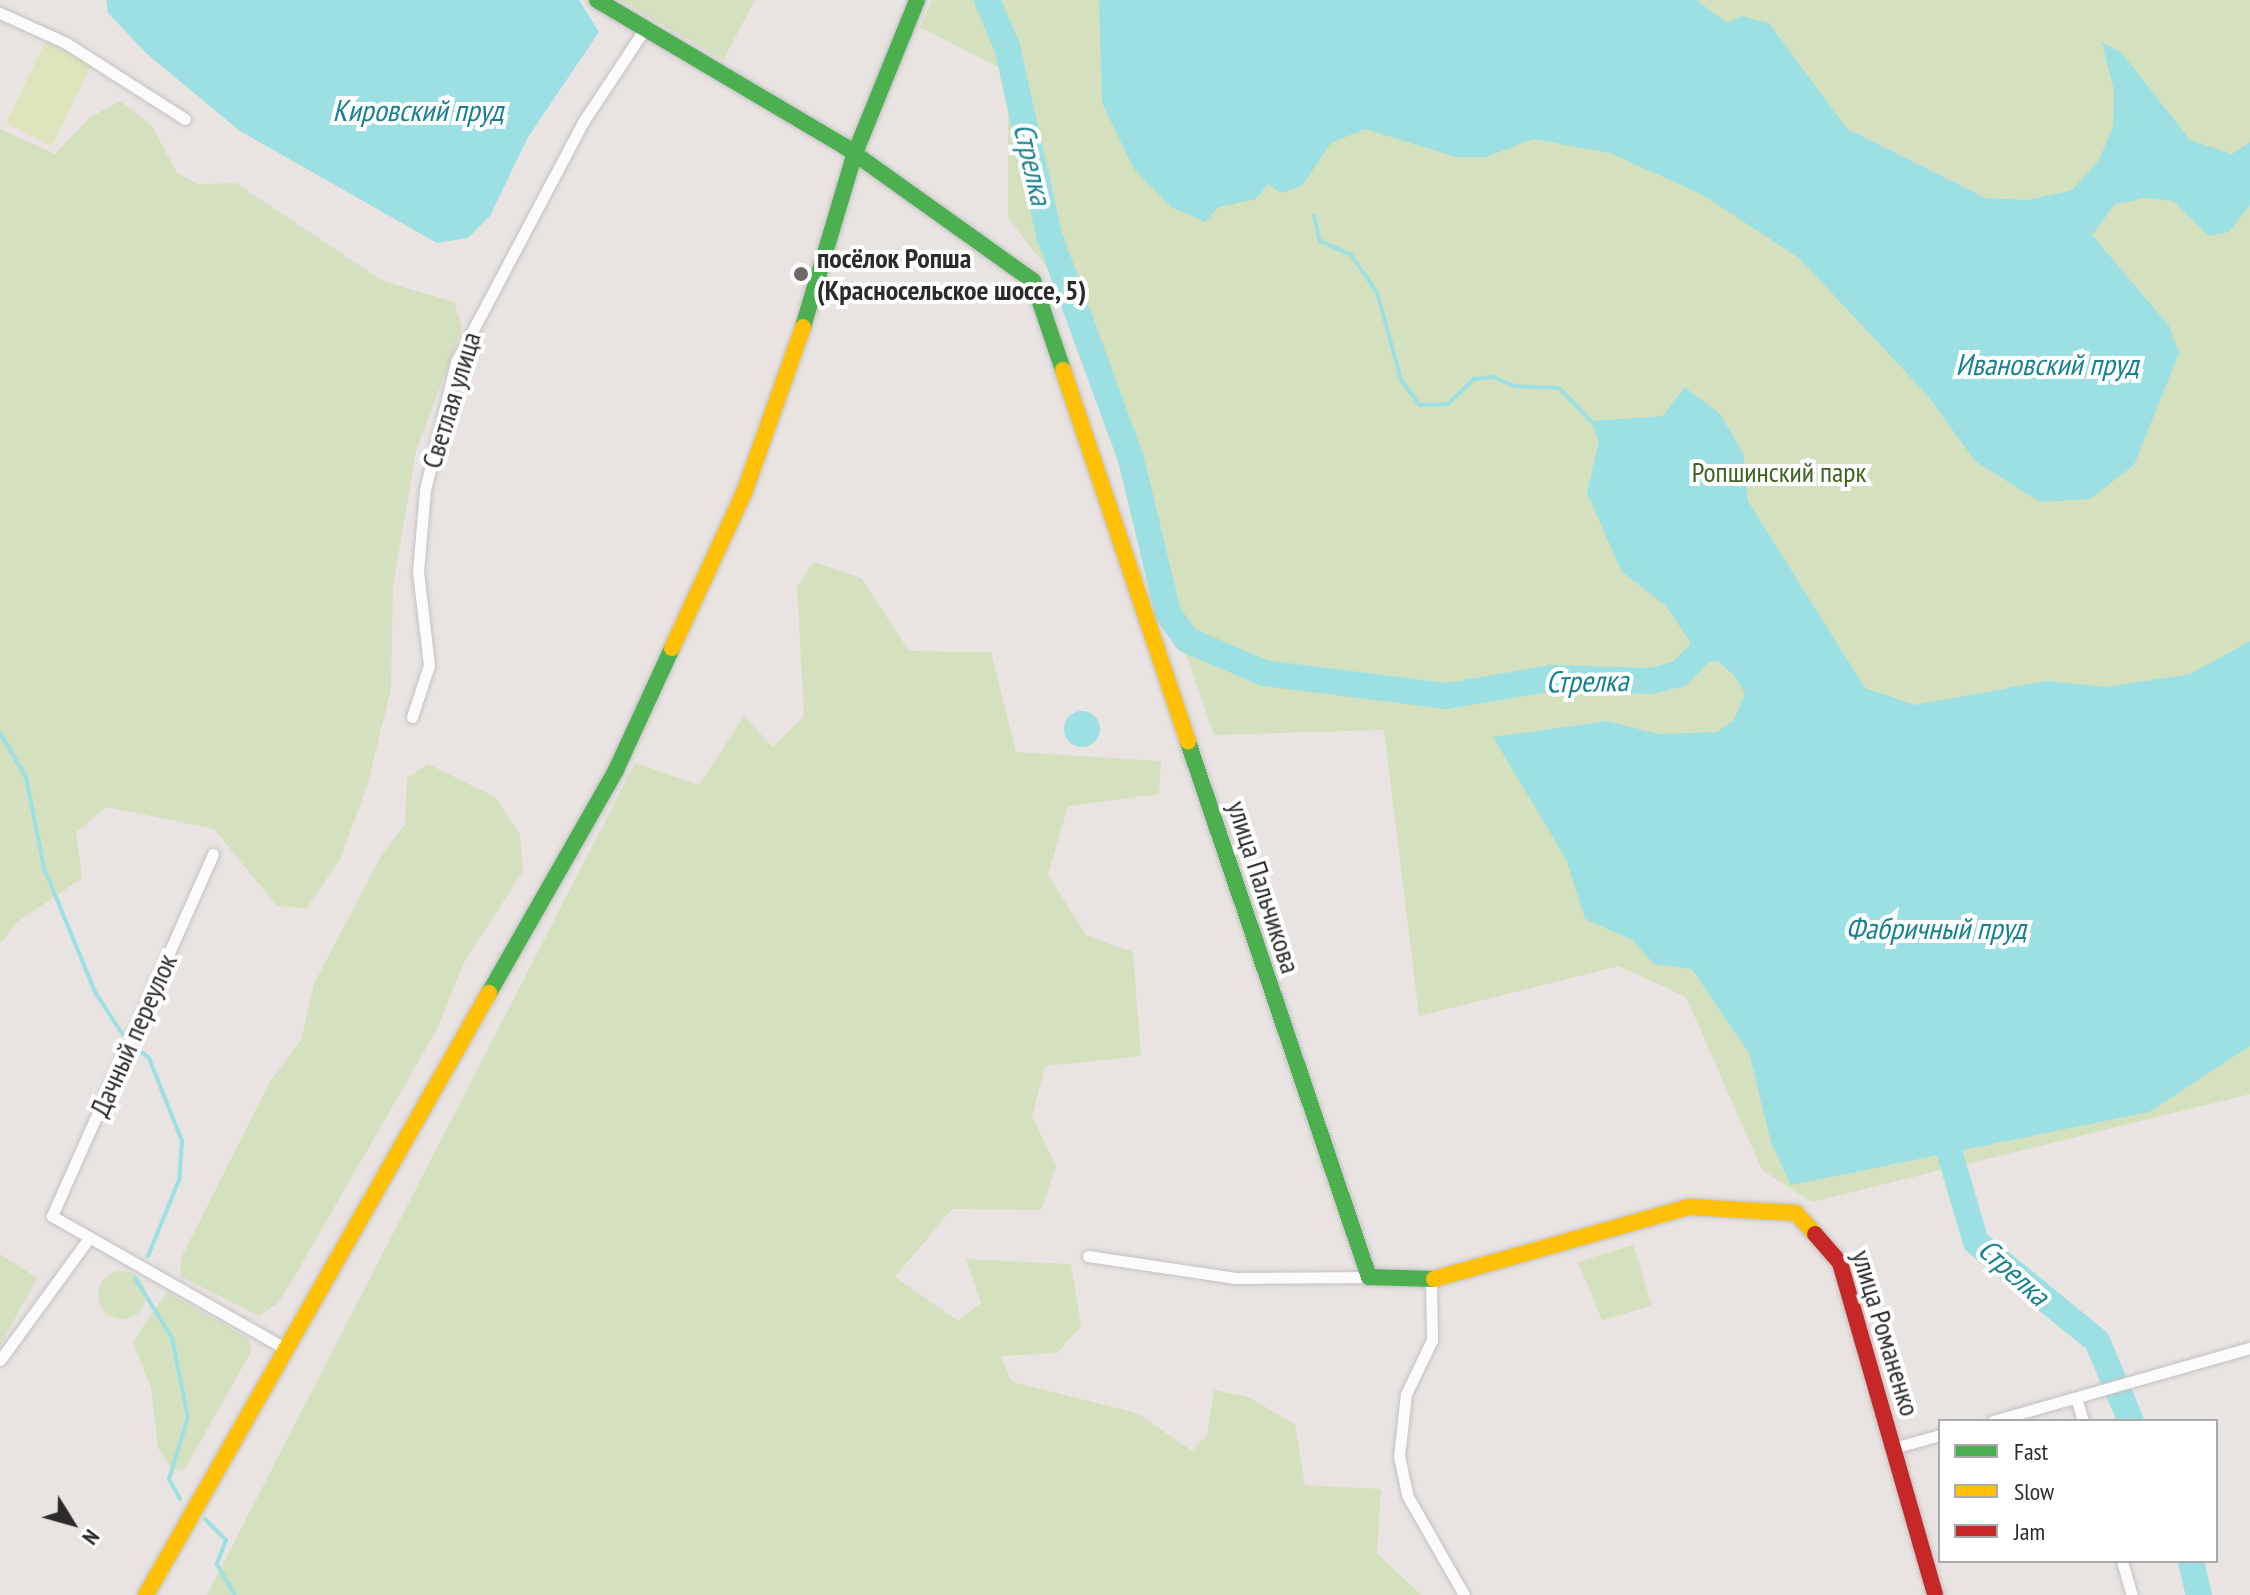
<!DOCTYPE html>
<html>
<head>
<meta charset="utf-8">
<style>
  body { margin:0 }
  #map { position:relative; width:2250px; height:1595px; overflow:hidden; background:#e9e4e2; font-family:"PT Sans Narrow",sans-serif }
  div>[style] { position:absolute }
  [style*='--x'] { left:calc(var(--x)*1px); top:calc(var(--y)*1px); width:calc(var(--w)*1px); rotate:calc(var(--a)*1deg) }
  .green>* { inset:0; background:#d4e0be }
  .round { border-radius:50% }
  .pitch>* { inset:0; background:#dee4bc }
  .water>* { inset:0; background:#9ce0e3 }
  .stream>* { height:4px; margin:-2px; padding:0 2px; transform-origin:2px; border-radius:2px; background:#9ce0e3 }
  .river>* { height:26px; margin:-13px; padding:0 13px; transform-origin:13px; border-radius:13px; background:#9ce0e3 }
  .roads { filter:drop-shadow(0 0 2px #c3c1c2) drop-shadow(0 0 2px #c3c1c2) }
  .street>* { height:11px; margin:-5.5px; padding:0 5.5px; transform-origin:5.5px; border-radius:5.5px; background:#fcfbfb }
  .fast>* { height:16px; margin:-8px; padding:0 8px; transform-origin:8px; border-radius:8px; background:#4caf50 }
  .slow>* { height:16px; margin:-8px; padding:0 8px; transform-origin:8px; border-radius:8px; background:#ffc107 }
  .jam>* { height:16px; margin:-8px; padding:0 8px; transform-origin:8px; border-radius:8px; background:#c62828 }
  .dots>* { width:22px; height:22px; translate:-50% -50%; box-sizing:border-box; border:4px solid #fff; border-radius:50% }
  span { translate:-50% -50%; white-space:nowrap; text-align:center; line-height:1.15; -webkit-text-stroke:8px #fff; paint-order:stroke }
  .poi-label { font-size:28px; color:#2b2b2b; font-weight:700 }
  .left { translate:0 -50%; text-align:left }
  .street-label { font-size:28px; color:#2b2b2b }
  .park-label { font-size:28px; color:#3d6321 }
  .water-label { font-size:30px; color:#198291; font-style:italic }
  .legend { position:absolute; left:1938px; top:1419px; width:280px; height:144px; box-sizing:border-box; background:#fff; border:2px solid #aaa; margin:0; padding:10px 14px; list-style:none; font-size:24px; color:#2b2b2b }
  .legend li { display:flex; align-items:center; gap:16px; height:40px }
  .legend b { width:40px; border:2px solid #aaa }
  .north { position:absolute; left:32px; top:1483px; width:80px; height:80px; -webkit-text-stroke:6px #fff; paint-order:stroke; rotate:127deg; font-size:22px; font-weight:700; line-height:32px; text-align:center; color:#2b2b2b }
  .north::after { content:''; display:block; margin:auto; width:28px; height:36px; background:#2b2b2b; clip-path:polygon(50% 0,100% 100%,50% 72%,0 100%) }
</style>
</head>
<body>
<div id="map">
  <div class="green">
    <div style="clip-path:polygon(620px 0,755px 0,723px 60px)"></div>
    <div style="clip-path:polygon(932px 0,2250px 0,2250px 1094px,1812px 1202px,1762px 1170px,1686px 997px,1619px 966px,1419px 1016px,1384px 730px,1214px 735px,1058px 282px,1008px 218px,1008px 72px,920px 27px)"></div>
    <div style="clip-path:polygon(120px 101px,152px 126px,177px 173px,198px 184px,236px 183px,383px 281px,454px 302px,462px 328px,416px 451px,393px 586px,391px 689px,367px 786px,340px 859px,306px 909px,276px 905px,214px 829px,107px 807px,76px 832px,82px 878px,17px 922px,0 944px,0 129px,55px 154px,89px 118px)"></div>
    <div style="clip-path:polygon(814px 562px,861px 578px,909px 651px,991px 652px,1016px 752px,1161px 761px,1159px 794px,1068px 806px,1048px 875px,1086px 935px,1133px 952px,1141px 1056px,1045px 1066px,1032px 1117px,1056px 1166px,1041px 1210px,952px 1209px,895px 1277px,958px 1321px,981px 1303px,966px 1259px,1071px 1264px,1081px 1326px,1057px 1353px,1000px 1356px,1012px 1382px,1137px 1413px,1192px 1451px,1207px 1435px,1214px 1390px,1248px 1397px,1295px 1424px,1305px 1485px,1381px 1489px,1377px 1553px,1421px 1595px,207px 1595px,635px 763px,699px 785px,744px 716px,773px 747px,804px 716px,797px 587px)"></div>
    <div style="clip-path:polygon(428px 764px,495px 797px,520px 834px,523px 871px,463px 964px,437px 1029px,296px 1274px,278px 1303px,259px 1316px,180px 1276px,181px 1258px,271px 1080px,301px 1040px,314px 984px,381px 856px,405px 825px,407px 778px)"></div>
    <div style="clip-path:polygon(1633px 1245px,1652px 1306px,1602px 1320px,1578px 1262px)"></div>
    <div style="clip-path:polygon(0 1254px,37px 1278px,0 1346px)"></div>
    <div class="round" style="left:98px;top:1271px;width:48px;height:48px"></div>
    <div style="clip-path:polygon(167px 1292px,248px 1338px,252px 1350px,185px 1469px,173px 1471px,158px 1448px,151px 1388px,133px 1341px)"></div>
  </div>
  <div class="pitch">
    <div style="clip-path:polygon(46px 41px,92px 64px,52px 146px,6px 123px)"></div>
  </div>
  <div class="water">
    <div style="clip-path:polygon(106px 0,579px 0,599px 32px,528px 137px,490px 216px,468px 238px,437px 243px,240px 131px,147px 54px,108px 13px)"></div>
    <div style="clip-path:polygon(1099px 0,1696px 0,1727px 23px,1741px 16px,1769px 23px,1847px 129px,1985px 198px,2027px 200px,2072px 190px,2099px 160px,2113px 127px,2114px 91px,2102px 42px,2122px 53px,2190px 140px,2232px 154px,2250px 142px,2250px 205px,2229px 232px,2209px 236px,2173px 201px,2146px 198px,2115px 204px,2092px 235px,2169px 326px,2179px 353px,2134px 465px,2090px 499px,2040px 502px,1975px 461px,1928px 396px,1799px 258px,1701px 194px,1610px 153px,1533px 139px,1486px 157px,1456px 157px,1365px 129px,1331px 143px,1302px 186px,1281px 193px,1268px 184px,1256px 199px,1219px 207px,1205px 222px,1171px 207px,1134px 169px,1102px 103px)"></div>
    <div style="clip-path:polygon(1684px 387px,1719px 413px,1743px 452px,1748px 501px,1865px 688px,1915px 705px,2047px 681px,2108px 687px,2190px 674px,2250px 641px,2250px 1046px,2149px 1112px,1791px 1185px,1771px 1142px,1749px 1053px,1729px 1024px,1692px 969px,1654px 964px,1632px 940px,1585px 919px,1566px 859px,1493px 737px,1607px 721px,1658px 734px,1717px 732px,1734px 720px,1745px 693px,1733px 674px,1717px 661px,1692px 664px,1690px 642px,1666px 606px,1622px 572px,1587px 493px,1599px 441px,1591px 421px,1663px 416px)"></div>
    <div class="round" style="left:1064px;top:711px;width:36px;height:36px"></div>
  </div>
  <div class="stream">
    <div style="--x:1314;--y:216;--w:26;--a:77"></div>
    <div style="--x:1320;--y:241;--w:34;--a:24"></div>
    <div style="--x:1351;--y:255;--w:45;--a:54.9"></div>
    <div style="--x:1377;--y:292;--w:91;--a:74.7"></div>
    <div style="--x:1401;--y:380;--w:31;--a:53"></div>
    <div style="--x:1420;--y:405;--w:28;--a:-2"></div>
    <div style="--x:1448;--y:404;--w:36;--a:-44"></div>
    <div style="--x:1474;--y:379;--w:19;--a:-6"></div>
    <div style="--x:1493;--y:377;--w:23;--a:23"></div>
    <div style="--x:1514;--y:386;--w:45;--a:2.5"></div>
    <div style="--x:1559;--y:388;--w:46;--a:45.9"></div>
    <div style="--x:0;--y:733;--w:51;--a:59.4"></div>
    <div style="--x:26;--y:777;--w:93;--a:78.8"></div>
    <div style="--x:44;--y:868;--w:134;--a:67.6"></div>
    <div style="--x:95;--y:992;--w:51;--a:56.9"></div>
    <div style="--x:135;--y:1047;--w:18;--a:38"></div>
    <div style="--x:149;--y:1058;--w:89;--a:68.3"></div>
    <div style="--x:182;--y:1141;--w:39;--a:94"></div>
    <div style="--x:179;--y:1180;--w:82;--a:112.2"></div>
    <div style="--x:135;--y:1278;--w:70;--a:58.3"></div>
    <div style="--x:172;--y:1338;--w:81;--a:78.6"></div>
    <div style="--x:188;--y:1417;--w:65;--a:107"></div>
    <div style="--x:169;--y:1479;--w:23;--a:61"></div>
    <div style="--x:205;--y:1519;--w:30;--a:45"></div>
    <div style="--x:226;--y:1540;--w:26;--a:111"></div>
    <div style="--x:217;--y:1564;--w:36;--a:60"></div>
  </div>
  <div class="river">
    <div style="--x:987;--y:0;--w:51;--a:66.9"></div>
    <div style="--x:1007;--y:47;--w:193;--a:77.4"></div>
    <div style="--x:1049;--y:235;--w:239;--a:69.9"></div>
    <div style="--x:1131;--y:459;--w:158;--a:76.5"></div>
    <div style="--x:1168;--y:613;--w:33;--a:55"></div>
    <div style="--x:1187;--y:640;--w:84;--a:23.2"></div>
    <div style="--x:1264;--y:673;--w:184;--a:7.2"></div>
    <div style="--x:1447;--y:696;--w:108;--a:-9.6"></div>
    <div style="--x:1553;--y:678;--w:98;--a:1.8"></div>
    <div style="--x:1651;--y:681;--w:29;--a:-14"></div>
    <div style="--x:1679;--y:674;--w:52;--a:-45"></div>
    <div style="--x:1940;--y:1120;--w:127;--a:73.6"></div>
    <div style="--x:1976;--y:1242;--w:156;--a:39.3"></div>
    <div style="--x:2097;--y:1341;--w:87;--a:67"></div>
    <div style="--x:2191;--y:1561;--w:35;--a:77"></div>
  </div>
  <div class="roads">
    <div class="street">
      <div style="--x:0;--y:13;--w:72;--a:24.4"></div>
      <div style="--x:66;--y:43;--w:141;--a:32.6"></div>
      <div style="--x:412;--y:717;--w:55;--a:-71.9"></div>
      <div style="--x:429;--y:665;--w:94;--a:-96.7"></div>
      <div style="--x:418;--y:572;--w:82;--a:-85.1"></div>
      <div style="--x:425;--y:490;--w:132;--a:-76.4"></div>
      <div style="--x:456;--y:362;--w:272;--a:-62.1"></div>
      <div style="--x:583;--y:122;--w:110;--a:-56.5"></div>
      <div style="--x:213;--y:854;--w:396;--a:114"></div>
      <div style="--x:52;--y:1216;--w:267;--a:29.6"></div>
      <div style="--x:1088;--y:1256;--w:149;--a:8.5"></div>
      <div style="--x:1235;--y:1278;--w:134;--a:-0.4"></div>
      <div style="--x:1431;--y:1280;--w:60;--a:89"></div>
      <div style="--x:1432;--y:1340;--w:60;--a:115.7"></div>
      <div style="--x:1406;--y:1394;--w:62;--a:96.4"></div>
      <div style="--x:1399;--y:1456;--w:40;--a:78"></div>
      <div style="--x:1407;--y:1495;--w:115;--a:60.3"></div>
      <div style="--x:0;--y:1360;--w:151;--a:-53.9"></div>
      <div style="--x:2076;--y:1398;--w:24;--a:73"></div>
      <div style="--x:1993;--y:1421;--w:267;--a:-15.9"></div>
      <div style="--x:1893;--y:1448;--w:49;--a:-15.5"></div>
      <div style="--x:2122;--y:1561;--w:35;--a:74"></div>
    </div>
    <div class="fast">
      <div style="--x:597;--y:0;--w:287;--a:30.6"></div>
      <div style="--x:844;--y:146;--w:232;--a:35.5"></div>
      <div style="--x:1033;--y:281;--w:94;--a:71.4"></div>
      <div style="--x:803;--y:327;--w:182;--a:-73.4"></div>
      <div style="--x:855;--y:153;--w:165;--a:-67.9"></div>
      <div style="--x:1188;--y:742;--w:565;--a:71.31"></div>
      <div style="--x:1369;--y:1277;--w:65;--a:1.8"></div>
      <div style="--x:489;--y:993;--w:257;--a:-60.3"></div>
      <div style="--x:616;--y:770;--w:134;--a:-65.3"></div>
    </div>
    <div class="slow">
      <div style="--x:1063;--y:370;--w:392;--a:71.4"></div>
      <div style="--x:672;--y:648;--w:171;--a:-65.1"></div>
      <div style="--x:744;--y:493;--w:176;--a:-70.4"></div>
      <div style="--x:1434;--y:1279;--w:265;--a:-15.8"></div>
      <div style="--x:1689;--y:1207;--w:107;--a:3.2"></div>
      <div style="--x:1796;--y:1213;--w:28;--a:48"></div>
      <div style="--x:146;--y:1595;--w:693;--a:-60.33"></div>
    </div>
    <div class="jam">
      <div style="--x:1815;--y:1234;--w:38;--a:49"></div>
      <div style="--x:1840;--y:1263;--w:345;--a:74"></div>
    </div>
  </div>
  <div class="dots">
    <div style="left:801px;top:274px;background:#6e6c6b"></div>
  </div>
  <div class="poi-label">
    <span class="left" style="left:817px;top:274px">посёлок Ропша<br>(Красносельское шоссе, 5)</span>
  </div>
  <div class="street-label">
    <span style="left:451px;top:400px;rotate:-73deg">Светлая улица</span>
    <span style="left:1264px;top:887px;rotate:72deg">улица Пальчикова</span>
    <span style="left:133px;top:1035px;rotate:-66deg">Дачный переулок</span>
    <span style="left:1886px;top:1333px;rotate:73deg">улица Романенко</span>
  </div>
  <div class="park-label">
    <span style="left:1779px;top:472px">Ропшинский парк</span>
  </div>
  <div class="water-label">
    <span style="left:418px;top:110px">Кировский пруд</span>
    <span style="left:1033px;top:164px;rotate:77deg">Стрелка</span>
    <span style="left:2047px;top:364px">Ивановский пруд</span>
    <span style="left:1587px;top:681px;rotate:-1deg">Стрелка</span>
    <span style="left:1936px;top:928px">Фабричный пруд</span>
    <span style="left:2014px;top:1272px;rotate:42deg">Стрелка</span>
  </div>
  <ul class="legend">
  <li><b style="height:10px;background:#4caf50"></b>Fast</li>
  <li><b style="height:10px;background:#ffc107"></b>Slow</li>
  <li><b style="height:10px;background:#c62828"></b>Jam</li>
  </ul>
  <div class="north">N</div>
</div>
</body>
</html>
